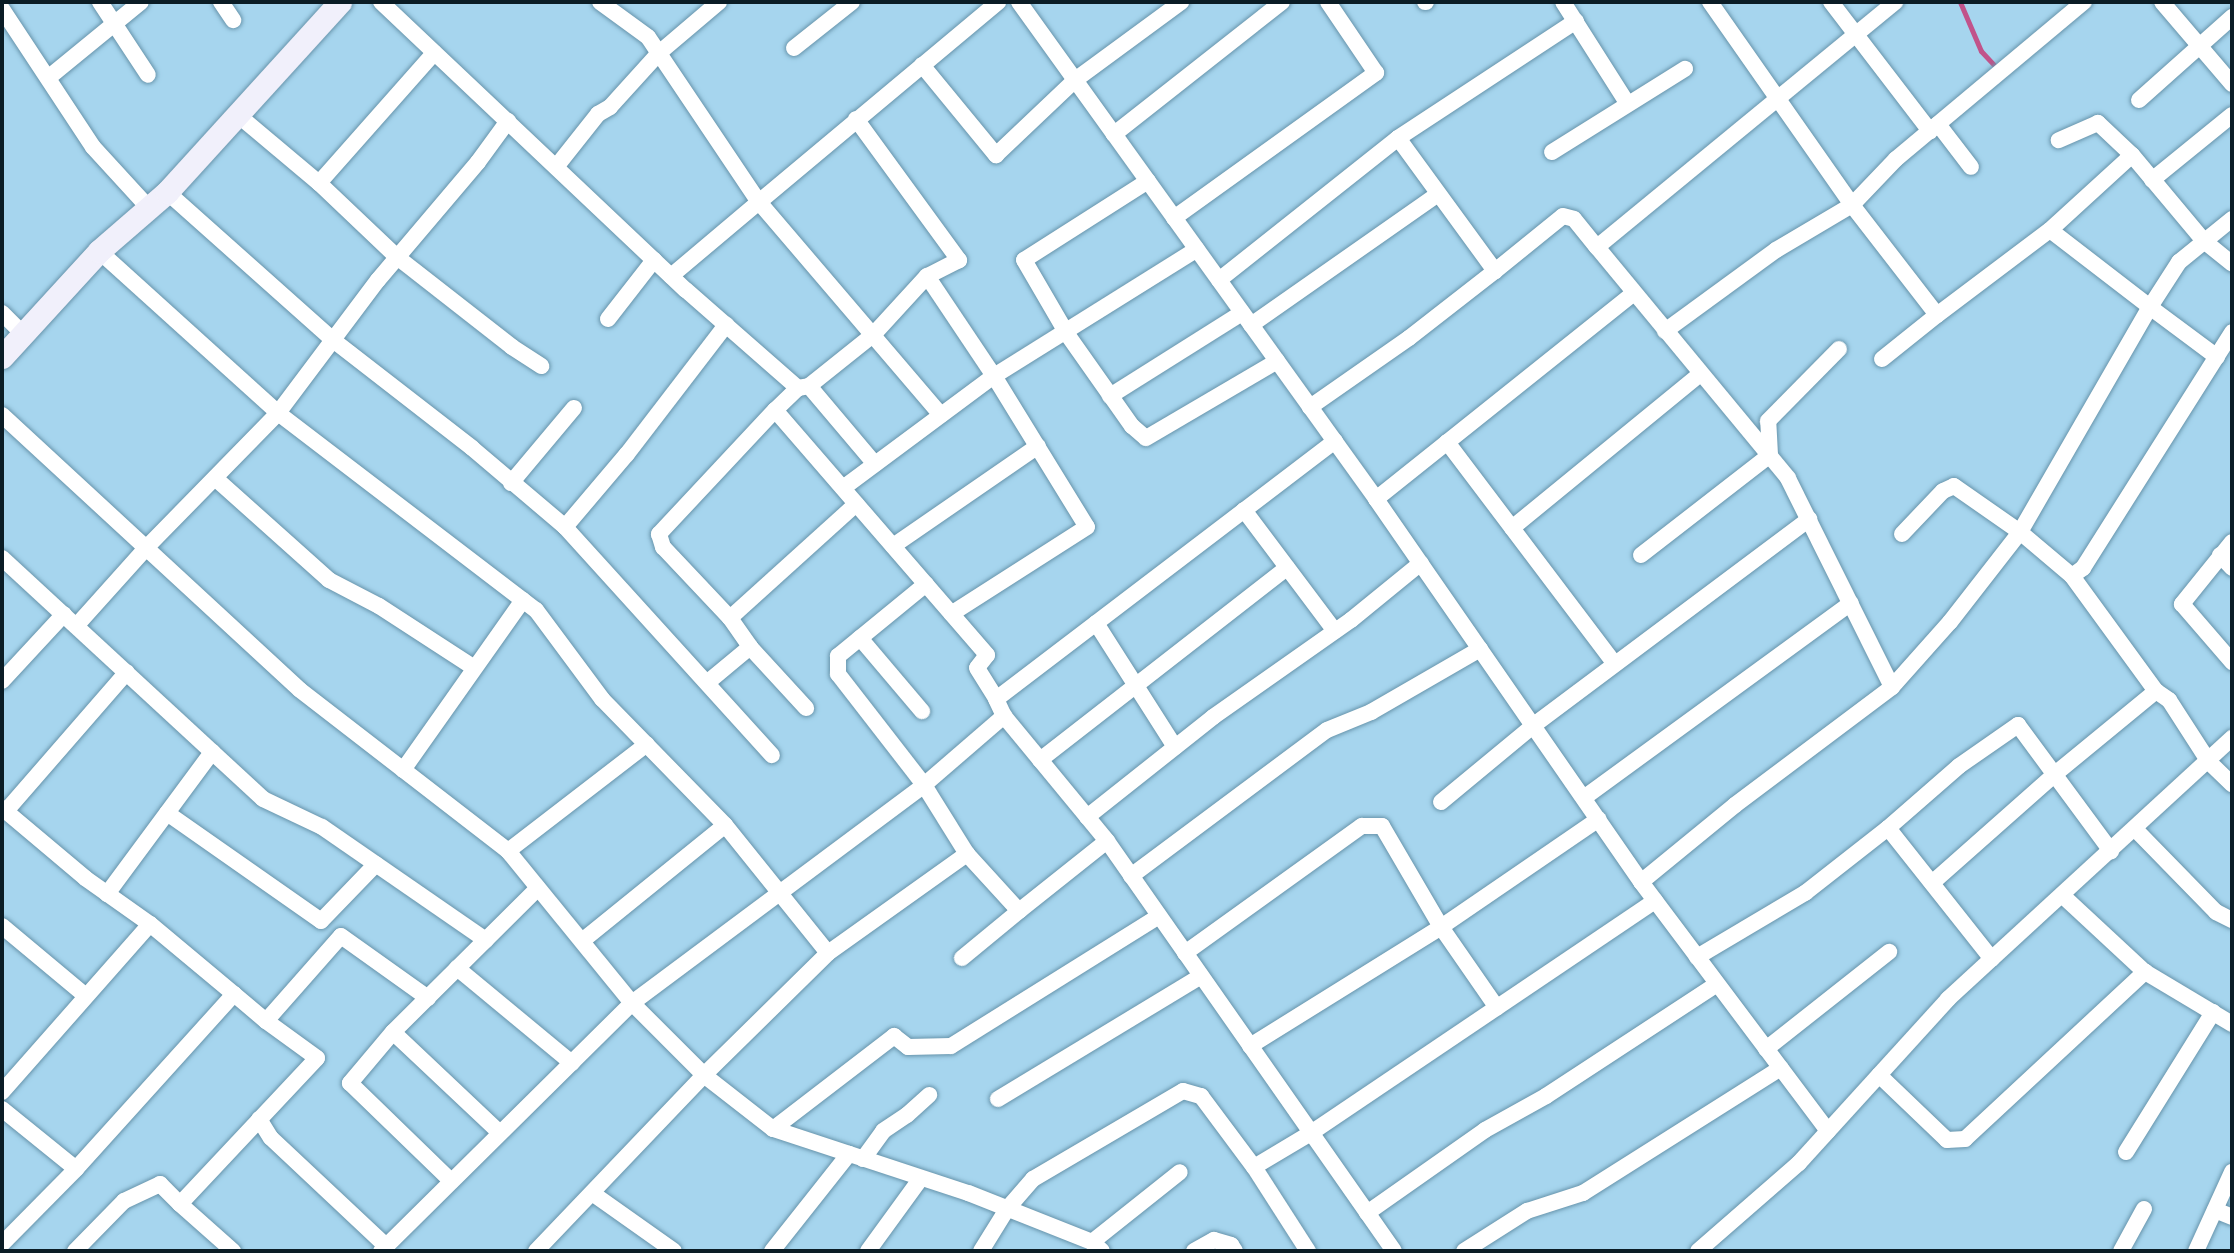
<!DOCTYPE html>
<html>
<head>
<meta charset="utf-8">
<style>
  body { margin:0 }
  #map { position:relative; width:2234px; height:1253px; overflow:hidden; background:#a6d5ee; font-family:"DejaVu Sans",sans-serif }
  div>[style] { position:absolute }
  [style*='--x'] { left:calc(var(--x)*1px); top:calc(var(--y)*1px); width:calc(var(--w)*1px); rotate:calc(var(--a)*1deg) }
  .stream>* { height:5px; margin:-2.5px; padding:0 2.5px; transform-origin:2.5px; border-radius:2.5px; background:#c1538a }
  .roads { filter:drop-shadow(0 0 2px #6794ab) drop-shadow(0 0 2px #6794ab) }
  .street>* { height:16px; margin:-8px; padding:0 8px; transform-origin:8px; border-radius:8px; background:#fff }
  .secondary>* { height:23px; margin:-11.5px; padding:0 11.5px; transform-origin:11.5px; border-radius:11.5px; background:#f1f0fb }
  span { translate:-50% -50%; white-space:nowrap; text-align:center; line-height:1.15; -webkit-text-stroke:7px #a6d5ee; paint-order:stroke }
  .frame { position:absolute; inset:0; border:4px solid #0a1c25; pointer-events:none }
</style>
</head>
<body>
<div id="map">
  <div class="stream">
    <div style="--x:1960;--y:2;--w:53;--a:66.8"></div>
    <div style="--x:1981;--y:51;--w:19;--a:47"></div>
  </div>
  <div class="roads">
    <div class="street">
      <div style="--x:100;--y:2;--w:87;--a:56.7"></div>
      <div style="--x:221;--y:2;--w:22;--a:56"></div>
      <div style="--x:381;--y:2;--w:419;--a:43.4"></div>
      <div style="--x:686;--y:290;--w:149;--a:41.2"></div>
      <div style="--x:798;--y:388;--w:32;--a:136"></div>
      <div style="--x:775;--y:410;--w:324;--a:49.1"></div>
      <div style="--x:987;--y:655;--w:16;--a:128"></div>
      <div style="--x:977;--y:668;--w:36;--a:58"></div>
      <div style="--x:600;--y:2;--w:59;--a:36.1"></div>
      <div style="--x:648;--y:37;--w:199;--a:56.1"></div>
      <div style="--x:759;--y:202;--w:312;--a:-39.9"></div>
      <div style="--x:1019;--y:2;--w:163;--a:54.3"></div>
      <div style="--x:1282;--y:2;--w:214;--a:141.8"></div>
      <div style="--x:1114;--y:134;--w:449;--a:54.3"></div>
      <div style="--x:1376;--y:499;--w:466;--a:55.3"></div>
      <div style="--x:1425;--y:2;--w:1;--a:0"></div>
      <div style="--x:1563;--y:2;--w:120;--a:57.6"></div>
      <div style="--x:1710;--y:2;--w:248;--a:55"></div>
      <div style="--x:1852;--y:205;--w:139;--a:52.3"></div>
      <div style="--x:1937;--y:315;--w:141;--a:-37"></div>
      <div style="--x:2050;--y:230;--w:111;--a:-42.4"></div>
      <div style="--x:2132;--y:155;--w:47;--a:-136.7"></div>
      <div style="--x:2098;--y:123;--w:43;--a:156.4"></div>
      <div style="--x:1831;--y:2;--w:163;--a:52.5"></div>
      <div style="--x:2162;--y:2;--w:108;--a:49.5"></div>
      <div style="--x:2;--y:9;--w:165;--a:56.6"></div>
      <div style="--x:93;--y:147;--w:80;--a:47.5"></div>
      <div style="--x:794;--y:48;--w:74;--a:-38.4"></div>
      <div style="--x:922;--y:65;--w:117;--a:50.6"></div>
      <div style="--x:996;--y:155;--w:109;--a:-43.5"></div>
      <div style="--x:1075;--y:80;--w:132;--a:-36.3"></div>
      <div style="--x:48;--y:78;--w:120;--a:-39.3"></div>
      <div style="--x:2139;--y:100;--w:125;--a:-41.7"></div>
      <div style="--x:238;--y:115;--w:106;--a:40"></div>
      <div style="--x:319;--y:183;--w:108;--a:43.5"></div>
      <div style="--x:397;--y:257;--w:146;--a:38"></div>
      <div style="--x:512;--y:347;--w:35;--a:33"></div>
      <div style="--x:856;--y:119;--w:175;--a:53.9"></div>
      <div style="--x:959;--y:260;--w:36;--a:153"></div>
      <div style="--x:927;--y:276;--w:120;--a:56.2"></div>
      <div style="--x:994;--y:376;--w:177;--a:58.4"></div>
      <div style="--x:1087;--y:527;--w:161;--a:147.4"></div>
      <div style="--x:1938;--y:124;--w:54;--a:52.5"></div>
      <div style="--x:1398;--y:138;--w:213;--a:-33.3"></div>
      <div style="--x:1552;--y:152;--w:157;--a:-32"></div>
      <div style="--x:2132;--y:155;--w:112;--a:50.1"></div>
      <div style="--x:2204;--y:241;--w:36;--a:39"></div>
      <div style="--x:556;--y:167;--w:68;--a:-51.6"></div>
      <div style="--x:598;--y:114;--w:14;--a:-30"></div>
      <div style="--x:610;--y:107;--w:73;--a:-47.8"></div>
      <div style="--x:659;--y:53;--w:79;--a:-40.4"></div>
      <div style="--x:2152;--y:180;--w:103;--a:-39.1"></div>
      <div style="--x:1148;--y:181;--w:147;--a:147.5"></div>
      <div style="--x:1024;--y:260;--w:86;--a:59.8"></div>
      <div style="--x:1067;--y:334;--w:113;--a:54.8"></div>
      <div style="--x:1132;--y:426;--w:18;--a:41"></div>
      <div style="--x:1146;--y:438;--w:152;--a:-30.4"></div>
      <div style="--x:319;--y:183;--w:174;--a:-48.5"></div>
      <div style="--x:167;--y:192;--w:222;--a:41.7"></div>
      <div style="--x:333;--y:340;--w:176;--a:37.8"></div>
      <div style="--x:472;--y:448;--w:122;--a:40.3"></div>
      <div style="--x:565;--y:527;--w:96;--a:-49.7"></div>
      <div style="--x:627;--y:454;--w:163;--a:-52.5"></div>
      <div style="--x:1174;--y:218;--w:249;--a:-35.7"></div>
      <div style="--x:1376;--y:73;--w:86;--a:-124.1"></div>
      <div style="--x:99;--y:251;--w:241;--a:42.1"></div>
      <div style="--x:278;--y:413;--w:166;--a:-53.1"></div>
      <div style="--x:378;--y:280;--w:155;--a:-49.7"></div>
      <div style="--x:478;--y:162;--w:51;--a:-53.8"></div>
      <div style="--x:1495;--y:271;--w:87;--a:-39"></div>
      <div style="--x:1563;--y:216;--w:11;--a:15"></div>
      <div style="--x:1574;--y:219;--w:36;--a:51"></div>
      <div style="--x:671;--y:276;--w:115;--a:-40.1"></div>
      <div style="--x:759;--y:202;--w:280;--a:49.5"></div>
      <div style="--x:1219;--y:280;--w:228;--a:-38.4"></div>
      <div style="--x:1398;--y:138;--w:165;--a:53.9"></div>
      <div style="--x:1495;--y:271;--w:109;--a:142.1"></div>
      <div style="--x:1409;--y:338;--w:121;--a:145.1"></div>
      <div style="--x:2;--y:313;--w:30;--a:45"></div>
      <div style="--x:608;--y:319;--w:75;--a:-52.1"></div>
      <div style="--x:1251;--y:325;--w:228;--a:-35"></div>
      <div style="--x:1665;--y:331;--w:137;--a:-36.1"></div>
      <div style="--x:1776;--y:250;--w:88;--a:-30.6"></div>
      <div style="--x:1852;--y:205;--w:64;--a:-46.3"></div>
      <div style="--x:1896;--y:159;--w:245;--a:-39.9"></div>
      <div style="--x:2217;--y:357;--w:84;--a:-143.3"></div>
      <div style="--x:2150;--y:307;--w:54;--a:-57.2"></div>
      <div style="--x:2179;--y:262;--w:68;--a:-39.1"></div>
      <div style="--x:1882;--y:359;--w:70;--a:-38.7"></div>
      <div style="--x:809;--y:386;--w:102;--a:49.8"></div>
      <div style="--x:798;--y:388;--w:11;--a:-10"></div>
      <div style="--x:809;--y:386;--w:82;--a:-38.6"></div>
      <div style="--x:873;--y:335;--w:80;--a:-47.5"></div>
      <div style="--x:1110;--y:396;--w:156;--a:-32.2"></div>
      <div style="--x:775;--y:410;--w:170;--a:133.1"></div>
      <div style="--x:659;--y:534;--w:14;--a:73"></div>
      <div style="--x:663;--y:547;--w:98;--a:46.7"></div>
      <div style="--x:730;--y:618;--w:35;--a:55"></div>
      <div style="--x:750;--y:647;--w:83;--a:47.4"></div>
      <div style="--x:2;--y:415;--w:405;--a:42.7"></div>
      <div style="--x:300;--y:690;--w:263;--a:37.7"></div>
      <div style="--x:508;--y:851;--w:196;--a:50.8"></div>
      <div style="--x:632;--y:1003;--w:353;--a:135.3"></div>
      <div style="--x:1335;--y:441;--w:426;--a:142.7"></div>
      <div style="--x:996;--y:699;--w:19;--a:65"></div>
      <div style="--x:1004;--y:716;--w:162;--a:50.5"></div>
      <div style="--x:1107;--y:841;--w:500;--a:55.01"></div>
      <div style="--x:1447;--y:442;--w:278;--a:52.9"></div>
      <div style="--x:215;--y:478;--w:153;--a:41.8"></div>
      <div style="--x:329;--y:580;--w:56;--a:27.5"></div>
      <div style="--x:379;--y:606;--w:112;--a:33"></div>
      <div style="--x:511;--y:483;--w:98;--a:-50"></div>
      <div style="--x:843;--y:488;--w:188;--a:-36.6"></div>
      <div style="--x:994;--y:376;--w:239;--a:-32"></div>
      <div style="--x:1376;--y:499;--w:330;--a:-38.6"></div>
      <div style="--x:1244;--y:510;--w:151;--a:53.1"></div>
      <div style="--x:565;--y:527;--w:308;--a:47.8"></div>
      <div style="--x:1512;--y:528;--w:243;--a:-39.3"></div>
      <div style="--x:1902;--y:534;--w:59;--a:-46.4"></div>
      <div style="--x:1943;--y:491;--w:12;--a:-24"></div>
      <div style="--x:1954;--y:486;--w:80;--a:34.9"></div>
      <div style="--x:2020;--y:532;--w:68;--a:40.2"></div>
      <div style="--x:2072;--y:576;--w:14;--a:-36"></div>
      <div style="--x:2083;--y:568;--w:279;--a:-57.7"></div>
      <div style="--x:2232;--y:542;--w:80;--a:128.9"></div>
      <div style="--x:2182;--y:604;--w:77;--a:49.2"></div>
      <div style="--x:893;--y:546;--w:176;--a:-34.6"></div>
      <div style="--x:1641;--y:555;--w:163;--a:-37.8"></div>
      <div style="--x:1770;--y:455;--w:34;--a:-93"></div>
      <div style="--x:1768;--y:421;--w:101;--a:-45.4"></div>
      <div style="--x:2220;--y:555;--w:18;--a:47"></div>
      <div style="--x:2;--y:558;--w:355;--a:42.7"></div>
      <div style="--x:263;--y:799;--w:65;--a:25.4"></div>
      <div style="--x:322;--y:827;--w:199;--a:34.6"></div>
      <div style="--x:2072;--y:576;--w:142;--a:53.9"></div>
      <div style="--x:926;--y:584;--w:114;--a:140.7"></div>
      <div style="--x:838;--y:656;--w:18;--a:90"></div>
      <div style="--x:838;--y:674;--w:140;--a:52.2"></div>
      <div style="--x:924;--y:785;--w:81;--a:58.1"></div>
      <div style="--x:730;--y:618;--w:170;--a:-42.1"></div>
      <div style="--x:1096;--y:623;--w:147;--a:57.5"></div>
      <div style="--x:77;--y:625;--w:103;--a:-48.1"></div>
      <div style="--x:146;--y:548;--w:189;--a:-45.6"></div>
      <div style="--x:278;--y:413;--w:325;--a:37.4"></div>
      <div style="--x:536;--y:610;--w:111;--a:53.4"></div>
      <div style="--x:602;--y:699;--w:176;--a:45.7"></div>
      <div style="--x:725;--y:825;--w:164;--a:51.2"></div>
      <div style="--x:860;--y:638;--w:96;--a:49.7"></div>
      <div style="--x:2;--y:681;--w:91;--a:-47.2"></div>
      <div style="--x:708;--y:682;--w:55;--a:-39.8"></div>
      <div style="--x:1892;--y:687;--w:87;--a:-48.3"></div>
      <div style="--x:1950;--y:622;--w:114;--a:-52.1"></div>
      <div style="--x:2020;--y:532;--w:260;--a:-60"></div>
      <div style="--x:2150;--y:307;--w:126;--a:-142.4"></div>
      <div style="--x:1040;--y:760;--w:313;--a:-37.9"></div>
      <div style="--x:403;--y:770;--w:208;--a:-54.8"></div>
      <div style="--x:1585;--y:797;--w:329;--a:-36.1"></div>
      <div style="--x:1441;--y:802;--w:121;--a:-39.6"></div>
      <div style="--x:1534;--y:725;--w:344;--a:-36.8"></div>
      <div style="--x:2;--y:808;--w:109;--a:40.1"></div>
      <div style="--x:85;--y:878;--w:80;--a:35.3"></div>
      <div style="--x:150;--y:924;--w:109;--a:39.8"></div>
      <div style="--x:234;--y:994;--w:236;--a:132.1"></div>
      <div style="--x:76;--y:1169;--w:105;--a:134.6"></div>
      <div style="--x:6;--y:811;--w:184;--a:-49"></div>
      <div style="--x:167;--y:813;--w:188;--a:35"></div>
      <div style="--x:321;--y:921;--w:79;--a:-46"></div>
      <div style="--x:1087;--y:817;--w:161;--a:-38.4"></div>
      <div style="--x:1213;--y:717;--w:169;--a:-35.1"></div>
      <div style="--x:1351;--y:620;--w:90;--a:-39.2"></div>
      <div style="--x:1888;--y:828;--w:94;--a:-41.1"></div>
      <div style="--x:1959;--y:766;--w:72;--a:-34.8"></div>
      <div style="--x:2018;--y:725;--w:157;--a:53.6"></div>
      <div style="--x:2135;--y:829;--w:116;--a:45.7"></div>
      <div style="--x:2216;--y:912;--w:18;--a:27"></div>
      <div style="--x:508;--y:851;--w:175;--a:-37.6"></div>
      <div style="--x:1131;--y:876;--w:244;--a:-36.7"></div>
      <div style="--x:1327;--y:730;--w:48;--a:-22.2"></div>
      <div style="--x:1371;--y:712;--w:126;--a:-30"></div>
      <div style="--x:1932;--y:883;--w:164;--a:-41.5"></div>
      <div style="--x:2055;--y:774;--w:131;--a:-39.4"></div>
      <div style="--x:2156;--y:691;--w:16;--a:35"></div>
      <div style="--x:2169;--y:700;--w:74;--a:57.2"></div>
      <div style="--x:2209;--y:762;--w:32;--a:44"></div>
      <div style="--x:107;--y:894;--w:177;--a:-53.5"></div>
      <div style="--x:2062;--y:895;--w:113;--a:42.9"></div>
      <div style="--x:2145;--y:972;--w:101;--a:30.9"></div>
      <div style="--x:2;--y:926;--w:109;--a:39.8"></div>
      <div style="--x:582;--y:941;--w:184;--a:-39"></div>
      <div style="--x:1185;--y:953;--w:218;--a:-35.7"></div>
      <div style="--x:1362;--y:826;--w:20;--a:0"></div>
      <div style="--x:1382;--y:826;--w:117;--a:59.7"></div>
      <div style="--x:1441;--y:927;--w:98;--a:55.3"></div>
      <div style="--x:1697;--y:957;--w:126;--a:-30.7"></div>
      <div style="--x:1805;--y:893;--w:105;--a:-38.1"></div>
      <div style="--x:1888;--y:828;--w:167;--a:51.6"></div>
      <div style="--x:962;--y:958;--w:74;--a:-39.5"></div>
      <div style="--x:457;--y:968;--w:149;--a:39.6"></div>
      <div style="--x:234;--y:994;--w:42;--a:40.2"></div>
      <div style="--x:266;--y:1021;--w:113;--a:-48.6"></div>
      <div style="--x:341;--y:936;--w:107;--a:35.5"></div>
      <div style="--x:393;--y:1032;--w:67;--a:130.1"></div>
      <div style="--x:350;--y:1083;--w:141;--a:44.1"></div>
      <div style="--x:1250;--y:1046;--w:225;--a:-31.9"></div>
      <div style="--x:1441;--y:927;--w:191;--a:-34.4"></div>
      <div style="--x:1766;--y:1049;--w:157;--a:-38.3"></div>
      <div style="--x:1879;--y:1075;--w:94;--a:43.7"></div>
      <div style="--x:1947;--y:1140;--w:18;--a:-3"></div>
      <div style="--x:1965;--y:1139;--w:246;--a:-42.9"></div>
      <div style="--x:2;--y:1092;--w:224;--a:-48.6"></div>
      <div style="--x:998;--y:1099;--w:237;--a:-31.2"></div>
      <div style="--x:2;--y:1109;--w:95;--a:39"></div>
      <div style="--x:259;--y:1119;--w:22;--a:58"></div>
      <div style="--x:271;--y:1138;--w:158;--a:43.2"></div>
      <div style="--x:773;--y:1129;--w:153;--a:-37.5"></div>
      <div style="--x:894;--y:1036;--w:18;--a:38"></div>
      <div style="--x:908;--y:1047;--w:43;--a:-1.3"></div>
      <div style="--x:951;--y:1046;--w:245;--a:-32"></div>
      <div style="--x:1828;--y:1131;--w:311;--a:-126.9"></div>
      <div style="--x:1641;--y:882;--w:122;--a:-39.3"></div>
      <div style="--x:1735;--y:805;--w:196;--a:-36.9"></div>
      <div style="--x:1892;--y:687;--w:233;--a:-116.5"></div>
      <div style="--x:1788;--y:478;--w:300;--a:-129.6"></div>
      <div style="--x:1597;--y:247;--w:386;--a:-39.4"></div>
      <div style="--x:500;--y:1133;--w:147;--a:-136.7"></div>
      <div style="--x:393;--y:1032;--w:204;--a:-44.8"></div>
      <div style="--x:2126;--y:1152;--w:165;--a:-58.1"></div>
      <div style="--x:863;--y:1159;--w:34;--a:-54"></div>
      <div style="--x:883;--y:1131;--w:29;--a:-34"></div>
      <div style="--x:907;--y:1115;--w:30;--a:-42"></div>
      <div style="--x:1254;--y:1167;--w:66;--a:-30.8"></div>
      <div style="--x:1311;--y:1133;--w:415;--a:-34"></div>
      <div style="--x:592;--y:1193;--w:100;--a:35.3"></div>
      <div style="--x:180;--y:1204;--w:71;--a:41.6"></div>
      <div style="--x:2215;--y:1210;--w:18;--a:22"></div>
      <div style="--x:1367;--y:1213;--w:144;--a:-35.1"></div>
      <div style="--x:1485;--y:1130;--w:70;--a:-29.1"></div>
      <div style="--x:1546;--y:1096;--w:204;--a:-33.2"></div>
      <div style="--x:1092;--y:1242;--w:112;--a:-38.5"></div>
      <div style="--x:75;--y:1251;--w:70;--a:-45.6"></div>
      <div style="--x:124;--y:1201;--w:40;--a:-25"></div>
      <div style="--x:160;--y:1184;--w:28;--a:45"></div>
      <div style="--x:180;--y:1204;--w:200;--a:-46.8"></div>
      <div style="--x:317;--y:1058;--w:63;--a:-144"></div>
      <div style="--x:536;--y:1251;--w:243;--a:-46.3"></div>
      <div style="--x:704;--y:1075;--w:102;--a:-135"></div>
      <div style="--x:632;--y:1003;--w:364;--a:-36.7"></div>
      <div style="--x:924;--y:785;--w:106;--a:-40.8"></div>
      <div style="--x:772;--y:1251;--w:124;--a:-51.6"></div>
      <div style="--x:868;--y:1251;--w:90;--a:-54"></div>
      <div style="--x:981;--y:1251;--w:49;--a:-58.2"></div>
      <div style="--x:1007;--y:1209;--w:40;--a:-49"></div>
      <div style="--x:1033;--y:1179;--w:174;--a:-30.4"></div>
      <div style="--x:1183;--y:1091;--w:19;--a:16"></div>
      <div style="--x:1201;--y:1096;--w:89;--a:53.3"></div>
      <div style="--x:1254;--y:1167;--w:100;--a:57.3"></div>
      <div style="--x:1102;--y:1251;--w:13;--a:-138"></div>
      <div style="--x:1092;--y:1242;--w:133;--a:-158.4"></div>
      <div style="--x:968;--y:1193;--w:205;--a:-161.8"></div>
      <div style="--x:773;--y:1129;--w:88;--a:-142"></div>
      <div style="--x:704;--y:1075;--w:174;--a:-44.5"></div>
      <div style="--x:828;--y:953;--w:171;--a:-35.5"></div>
      <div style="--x:967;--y:854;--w:77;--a:47.6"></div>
      <div style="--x:1019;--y:911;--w:112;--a:-38.5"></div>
      <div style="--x:1194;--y:1251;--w:23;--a:-29"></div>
      <div style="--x:1214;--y:1240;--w:18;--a:16"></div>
      <div style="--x:1231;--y:1245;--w:7;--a:56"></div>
      <div style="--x:1464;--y:1251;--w:75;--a:-32.4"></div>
      <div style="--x:1527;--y:1211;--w:59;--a:-17.8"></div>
      <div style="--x:1583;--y:1193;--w:234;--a:-32.3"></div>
      <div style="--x:1698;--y:1251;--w:134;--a:-41.1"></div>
      <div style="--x:1799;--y:1163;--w:222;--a:-47.7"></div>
      <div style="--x:1948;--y:999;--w:386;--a:-42.6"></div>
      <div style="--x:2121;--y:1251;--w:48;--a:-61.3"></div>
      <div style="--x:2196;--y:1251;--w:87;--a:-65.5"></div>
    </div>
    <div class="secondary">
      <div style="--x:2;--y:357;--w:144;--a:-47.5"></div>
      <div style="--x:99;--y:251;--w:90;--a:-40.9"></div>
      <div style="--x:167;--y:192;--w:257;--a:-47.7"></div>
    </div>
  </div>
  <div class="frame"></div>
</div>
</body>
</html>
